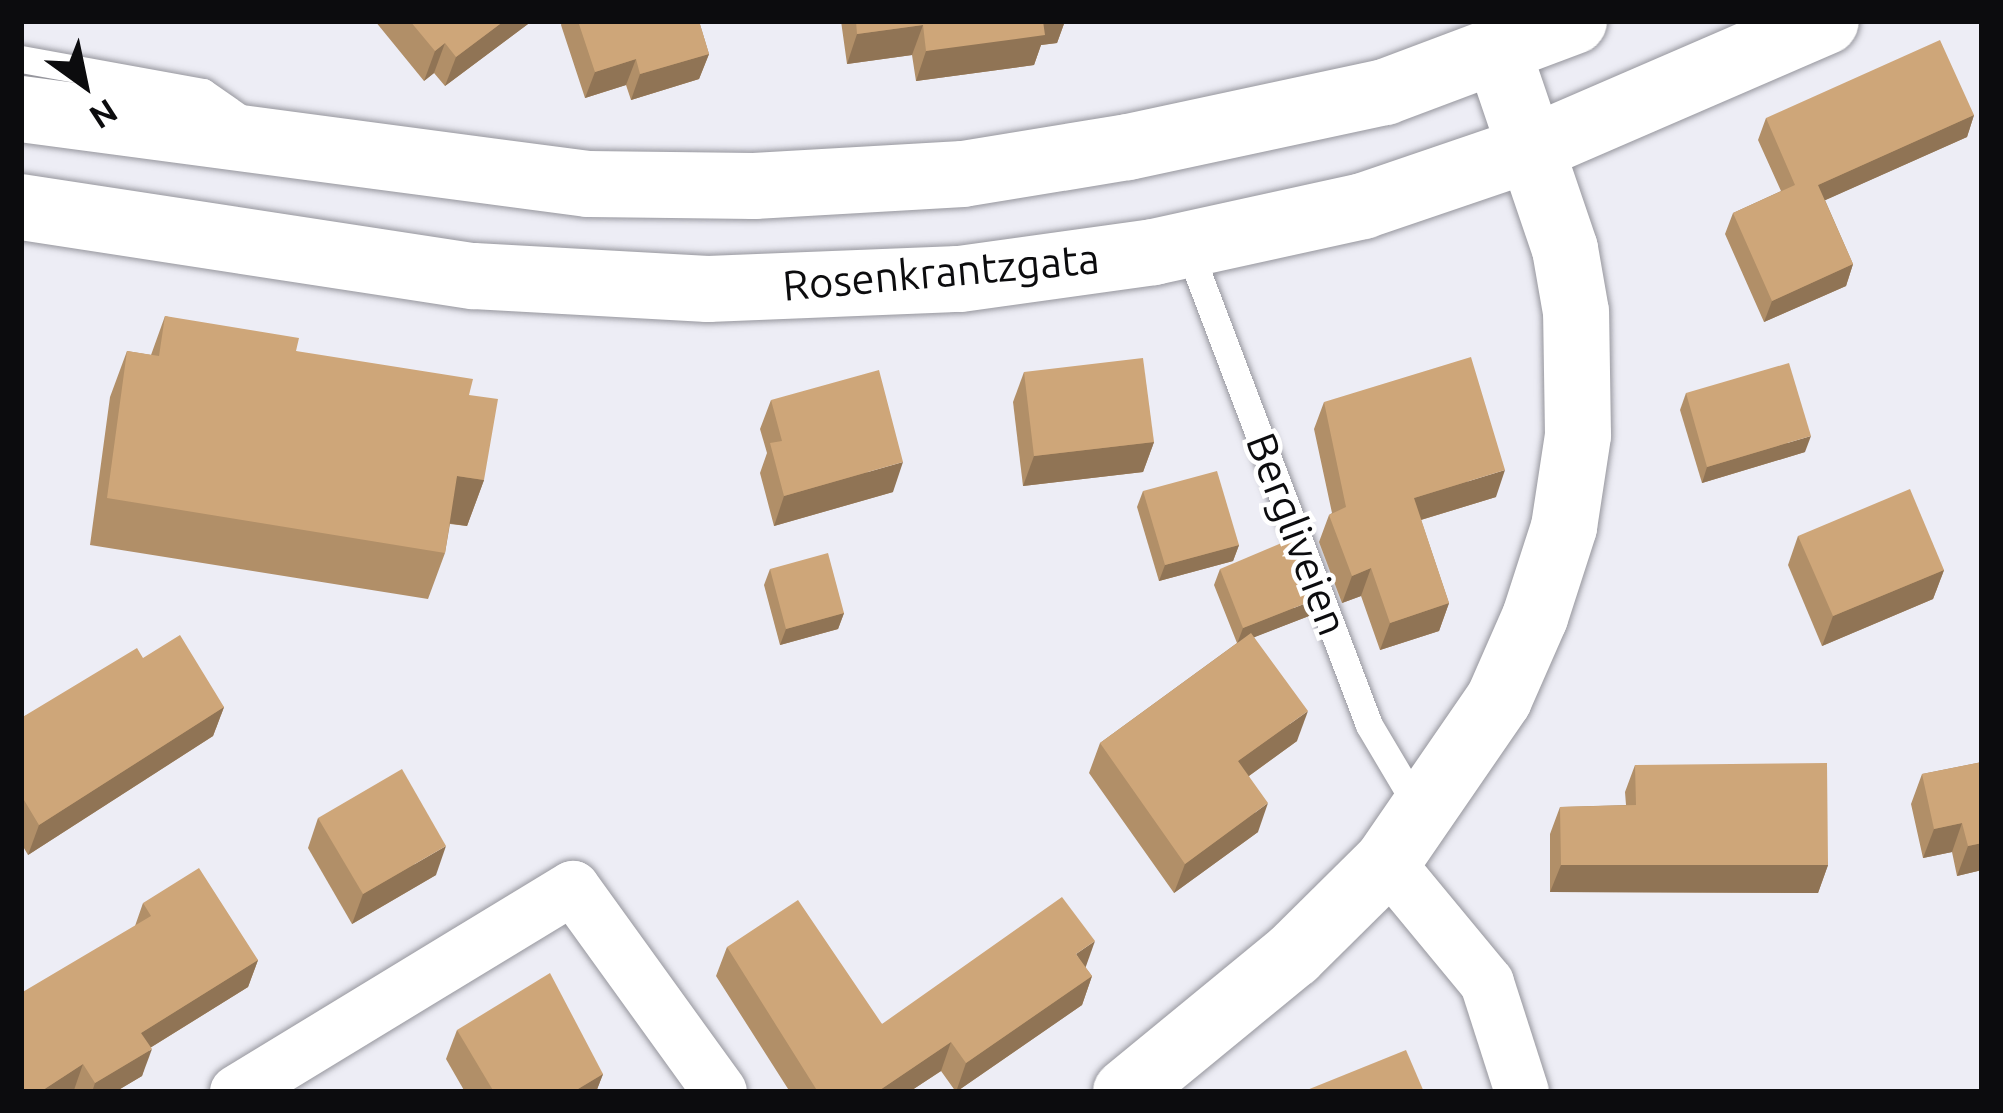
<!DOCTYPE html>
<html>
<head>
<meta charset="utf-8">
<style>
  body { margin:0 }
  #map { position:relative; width:2003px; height:1113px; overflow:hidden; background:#ededf5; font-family:Ubuntu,sans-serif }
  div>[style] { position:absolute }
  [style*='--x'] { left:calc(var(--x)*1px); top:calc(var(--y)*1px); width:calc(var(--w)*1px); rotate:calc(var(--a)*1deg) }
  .roads { filter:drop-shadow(0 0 3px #96969d) drop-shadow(0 0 3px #96969d) }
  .lane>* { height:27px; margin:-13.5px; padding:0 13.5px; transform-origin:13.5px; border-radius:13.5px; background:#fff }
  .street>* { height:54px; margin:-27px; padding:0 27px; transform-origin:27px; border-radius:27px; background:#fff }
  .secondary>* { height:66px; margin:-33px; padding:0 33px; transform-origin:33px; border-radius:33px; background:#fff }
  .primary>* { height:66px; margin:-33px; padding:0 33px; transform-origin:33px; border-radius:33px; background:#fff }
  .wall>* { inset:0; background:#b18f68 }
  .shaded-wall>* { inset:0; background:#907455 }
  .building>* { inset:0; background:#cea679 }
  span { translate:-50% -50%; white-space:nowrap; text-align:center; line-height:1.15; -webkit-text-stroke:9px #fff; paint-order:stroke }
  .street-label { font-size:42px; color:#0c0c0e }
  .frame { position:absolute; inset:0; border:24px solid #0c0c0e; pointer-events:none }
  .north { position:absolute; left:24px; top:24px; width:120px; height:120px; -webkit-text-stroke:9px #fff; paint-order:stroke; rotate:147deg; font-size:33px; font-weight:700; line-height:48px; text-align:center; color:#0c0c0e }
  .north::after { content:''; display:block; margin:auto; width:42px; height:54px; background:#0c0c0e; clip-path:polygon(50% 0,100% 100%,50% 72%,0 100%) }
</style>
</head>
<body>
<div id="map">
  <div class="roads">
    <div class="lane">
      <div style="--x:21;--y:59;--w:185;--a:10.3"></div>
      <div style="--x:203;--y:92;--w:52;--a:34.9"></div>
      <div style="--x:1187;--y:245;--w:513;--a:69.23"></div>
      <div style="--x:1369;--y:725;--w:100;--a:59.3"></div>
    </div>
    <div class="street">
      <div style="--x:1387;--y:862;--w:157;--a:50.4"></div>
      <div style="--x:1487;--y:983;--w:114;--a:72.2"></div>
      <div style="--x:237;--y:1092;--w:393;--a:-31.3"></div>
      <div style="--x:573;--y:888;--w:251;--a:54.2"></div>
    </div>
    <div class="secondary">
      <div style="--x:1126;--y:1092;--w:216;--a:-39.4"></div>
      <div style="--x:1293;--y:955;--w:132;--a:-44.7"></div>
      <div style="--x:1387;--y:862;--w:198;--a:-55.5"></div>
      <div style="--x:1499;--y:699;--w:90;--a:-66.3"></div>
      <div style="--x:1535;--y:617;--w:95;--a:-72.1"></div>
      <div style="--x:1564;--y:527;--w:93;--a:-81.3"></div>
      <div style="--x:1578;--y:435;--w:123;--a:-90.9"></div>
      <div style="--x:1576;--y:312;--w:64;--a:-99.9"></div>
      <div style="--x:1565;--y:249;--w:208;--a:-108.8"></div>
    </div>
    <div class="primary">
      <div style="--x:21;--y:109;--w:572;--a:7.54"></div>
      <div style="--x:588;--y:184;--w:166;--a:0.7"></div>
      <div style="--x:754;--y:186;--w:209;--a:-3.3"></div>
      <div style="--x:963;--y:174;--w:167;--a:-9.3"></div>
      <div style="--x:1128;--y:147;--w:263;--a:-12.1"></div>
      <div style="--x:1385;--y:92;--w:202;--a:-20.6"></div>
      <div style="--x:21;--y:207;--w:458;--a:8.7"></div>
      <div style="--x:474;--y:276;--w:234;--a:3.2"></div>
      <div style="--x:708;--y:289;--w:252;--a:-2.3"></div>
      <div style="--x:960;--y:279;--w:196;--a:-7.9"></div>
      <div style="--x:1154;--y:252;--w:214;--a:-12.4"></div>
      <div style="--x:1363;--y:206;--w:180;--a:-18.8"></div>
      <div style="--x:1533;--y:148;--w:319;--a:-23.4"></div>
    </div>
  </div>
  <div class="wall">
    <div style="clip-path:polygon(375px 21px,529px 21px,528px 24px,445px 86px,434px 73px,424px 81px)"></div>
    <div style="clip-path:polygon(562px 21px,699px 21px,709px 54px,699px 79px,631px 100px,626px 85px,585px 98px,561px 25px)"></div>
    <div style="clip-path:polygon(841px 21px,1065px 21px,1057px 43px,1041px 45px,1034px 65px,916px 81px,912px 55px,847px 64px)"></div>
    <div style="clip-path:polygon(1974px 115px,1967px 137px,1825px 200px,1853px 264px,1846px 286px,1764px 322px,1725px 234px,1733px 213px,1781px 191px,1758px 140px,1766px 118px)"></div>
    <div style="clip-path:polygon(165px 316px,296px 351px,484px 480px,467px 526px,450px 524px,445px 553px,428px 599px,90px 545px,110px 397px,127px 351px,151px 355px)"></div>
    <div style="clip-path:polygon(1024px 372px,1154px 442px,1143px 472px,1023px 486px,1013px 402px)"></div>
    <div style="clip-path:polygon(1686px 393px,1805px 452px,1702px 483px,1680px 410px)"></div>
    <div style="clip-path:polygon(771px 400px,893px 492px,774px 526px,760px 473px,767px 453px,760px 429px)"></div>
    <div style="clip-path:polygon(1324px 402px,1496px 497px,1421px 520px,1449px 603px,1439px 631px,1380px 650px,1361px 596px,1342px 603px,1319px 542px,1329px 515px,1332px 513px,1314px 429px)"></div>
    <div style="clip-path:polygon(1143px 491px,1239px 545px,1233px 561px,1159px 581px,1137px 507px)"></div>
    <div style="clip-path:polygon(1798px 536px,1944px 570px,1933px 599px,1822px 646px,1788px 565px)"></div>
    <div style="clip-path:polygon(770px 569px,844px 613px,838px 629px,780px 645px,764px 585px)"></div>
    <div style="clip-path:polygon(1220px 569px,1309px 616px,1254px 637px,1297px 741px,1249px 776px,1258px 832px,1174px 893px,1089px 773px,1100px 743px,1237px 643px,1214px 585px)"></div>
    <div style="clip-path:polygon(143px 658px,224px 707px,213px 736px,28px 855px,21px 843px,21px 718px)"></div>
    <div style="clip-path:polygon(1982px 762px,1982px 870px,1957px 876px,1952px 852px,1923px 858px,1911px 804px,1922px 774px)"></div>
    <div style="clip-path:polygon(1635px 765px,1828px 865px,1818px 893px,1550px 892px,1550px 834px,1560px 807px,1626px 805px,1625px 792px)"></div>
    <div style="clip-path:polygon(318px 818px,436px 875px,352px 924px,308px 848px)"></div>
    <div style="clip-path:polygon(143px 903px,258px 960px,248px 987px,150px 1048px,142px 1076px,115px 1092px,75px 1092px,74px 1090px,71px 1092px,21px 1092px,135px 926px)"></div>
    <div style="clip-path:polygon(727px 947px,882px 1024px,1085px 967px,1092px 976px,1082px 1005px,956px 1092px,941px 1071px,909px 1092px,790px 1092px,716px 976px)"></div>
    <div style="clip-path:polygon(457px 1030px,603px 1074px,596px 1092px,465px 1092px,446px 1059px)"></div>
  </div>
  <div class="shaded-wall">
    <div style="clip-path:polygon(504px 21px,529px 21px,528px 24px,445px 86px,456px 57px)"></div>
    <div style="clip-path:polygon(1040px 21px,1065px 21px,1057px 43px,1041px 45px,1034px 65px,916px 81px,926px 51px)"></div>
    <div style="clip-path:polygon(923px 25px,912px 55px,847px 64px,857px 34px)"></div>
    <div style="clip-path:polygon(445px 43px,434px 73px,424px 81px,435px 51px)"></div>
    <div style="clip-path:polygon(709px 54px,699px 79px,631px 100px,640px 74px)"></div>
    <div style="clip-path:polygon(636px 59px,626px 85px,585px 98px,595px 72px)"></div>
    <div style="clip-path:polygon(1974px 115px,1967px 137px,1810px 207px,1818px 185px)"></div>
    <div style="clip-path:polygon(1853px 264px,1846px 286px,1764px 322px,1772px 301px)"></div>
    <div style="clip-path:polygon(1811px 436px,1805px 452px,1702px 483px,1707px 467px)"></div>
    <div style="clip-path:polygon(1154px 442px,1143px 472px,1023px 486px,1034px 456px)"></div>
    <div style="clip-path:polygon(903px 462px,893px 492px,774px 526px,784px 496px)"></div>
    <div style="clip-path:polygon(1505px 470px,1496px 497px,1404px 525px,1414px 498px)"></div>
    <div style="clip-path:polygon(457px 476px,484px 480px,467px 526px,440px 522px)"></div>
    <div style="clip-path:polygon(1239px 545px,1233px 561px,1159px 581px,1165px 565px)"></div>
    <div style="clip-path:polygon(1371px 568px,1361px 596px,1342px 603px,1352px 576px)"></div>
    <div style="clip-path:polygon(1944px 570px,1933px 599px,1822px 646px,1833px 616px)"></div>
    <div style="clip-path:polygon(1314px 600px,1309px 616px,1237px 644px,1243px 628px)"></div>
    <div style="clip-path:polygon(1449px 603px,1439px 631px,1380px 650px,1390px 623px)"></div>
    <div style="clip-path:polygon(844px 613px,838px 629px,780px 645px,786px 629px)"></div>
    <div style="clip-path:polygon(224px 707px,213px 736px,28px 855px,39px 825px)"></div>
    <div style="clip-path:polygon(1308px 711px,1297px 741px,1228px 791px,1238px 761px)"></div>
    <div style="clip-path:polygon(1268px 803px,1258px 832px,1174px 893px,1185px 864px)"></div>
    <div style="clip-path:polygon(1962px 823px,1952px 852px,1923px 858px,1934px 829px)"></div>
    <div style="clip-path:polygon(1982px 843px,1982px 870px,1957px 876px,1968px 846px)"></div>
    <div style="clip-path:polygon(446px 846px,436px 875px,352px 924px,363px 894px)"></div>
    <div style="clip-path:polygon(1561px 865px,1828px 865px,1818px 893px,1550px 892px)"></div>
    <div style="clip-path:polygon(1095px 941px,1085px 969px,1076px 954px)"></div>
    <div style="clip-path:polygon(258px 960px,248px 987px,132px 1059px,141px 1033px)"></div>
    <div style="clip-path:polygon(1092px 976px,1082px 1005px,956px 1092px,966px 1063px)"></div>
    <div style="clip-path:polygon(951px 1042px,941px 1071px,909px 1092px,877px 1092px)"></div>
    <div style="clip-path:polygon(152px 1049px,142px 1076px,115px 1092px,92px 1092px,95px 1083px)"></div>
    <div style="clip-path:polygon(83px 1064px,74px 1090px,71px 1092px,40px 1092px)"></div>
    <div style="clip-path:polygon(603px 1074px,596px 1092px,573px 1092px)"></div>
  </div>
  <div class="building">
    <div style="clip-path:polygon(410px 21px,504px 21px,456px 57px,445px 43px,435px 51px)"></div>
    <div style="clip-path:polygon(578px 21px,699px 21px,709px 54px,640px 74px,636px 59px,595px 72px)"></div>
    <div style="clip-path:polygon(856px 21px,1043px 21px,1045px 35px,926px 51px,923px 25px,857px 34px)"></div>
    <div style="clip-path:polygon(1940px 40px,1974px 115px,1818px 185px,1853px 264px,1772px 301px,1733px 213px,1795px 185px,1766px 118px)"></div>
    <div style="clip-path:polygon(165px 316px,299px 338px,296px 351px,473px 379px,469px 395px,498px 399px,484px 480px,457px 476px,445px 553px,107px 498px,127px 351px,159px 356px)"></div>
    <div style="clip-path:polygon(1471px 357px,1505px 470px,1414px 498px,1449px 603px,1390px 623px,1371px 568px,1352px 576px,1329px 515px,1346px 507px,1324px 402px)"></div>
    <div style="clip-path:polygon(1143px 358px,1154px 442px,1034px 456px,1024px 372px)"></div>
    <div style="clip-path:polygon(1789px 363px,1811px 436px,1707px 467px,1686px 393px)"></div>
    <div style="clip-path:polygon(879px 370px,903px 462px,784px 496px,770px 443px,782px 441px,771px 400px)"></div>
    <div style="clip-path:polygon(1217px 471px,1239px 545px,1165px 565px,1143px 491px)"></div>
    <div style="clip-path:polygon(1910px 489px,1944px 570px,1833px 616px,1798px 536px)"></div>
    <div style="clip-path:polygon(1291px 539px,1314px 600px,1243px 628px,1220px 569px)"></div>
    <div style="clip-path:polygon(828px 553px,844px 613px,786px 629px,770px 569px)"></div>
    <div style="clip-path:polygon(1251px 633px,1308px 711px,1238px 761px,1268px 803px,1185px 864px,1100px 743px)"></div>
    <div style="clip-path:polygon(180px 635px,224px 707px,39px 825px,21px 795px,21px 718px,137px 648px,143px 658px)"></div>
    <div style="clip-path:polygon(1982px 762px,1982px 843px,1968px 846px,1962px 823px,1934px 829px,1922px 774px)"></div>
    <div style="clip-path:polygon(1827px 763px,1828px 865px,1561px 865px,1560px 807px,1636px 805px,1635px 765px)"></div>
    <div style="clip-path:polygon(402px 769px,446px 846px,363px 894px,318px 818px)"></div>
    <div style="clip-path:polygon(199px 868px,258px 960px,141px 1033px,152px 1049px,95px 1083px,83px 1064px,40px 1092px,21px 1092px,21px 993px,151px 916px,143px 903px)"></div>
    <div style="clip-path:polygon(1062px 897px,1095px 941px,1076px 954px,1092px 976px,966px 1063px,951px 1042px,877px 1092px,818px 1092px,727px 947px,798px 900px,882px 1024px)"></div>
    <div style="clip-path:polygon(550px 973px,603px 1074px,573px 1092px,494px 1092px,457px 1030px)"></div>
    <div style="clip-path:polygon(1406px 1050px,1424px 1092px,1302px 1092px)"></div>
  </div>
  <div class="street-label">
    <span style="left:941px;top:272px;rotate:-5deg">Rosenkrantzgata</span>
    <span style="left:1297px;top:534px;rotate:69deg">Bergliveien</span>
  </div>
  <div class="frame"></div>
  <div class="north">N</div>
</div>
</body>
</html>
